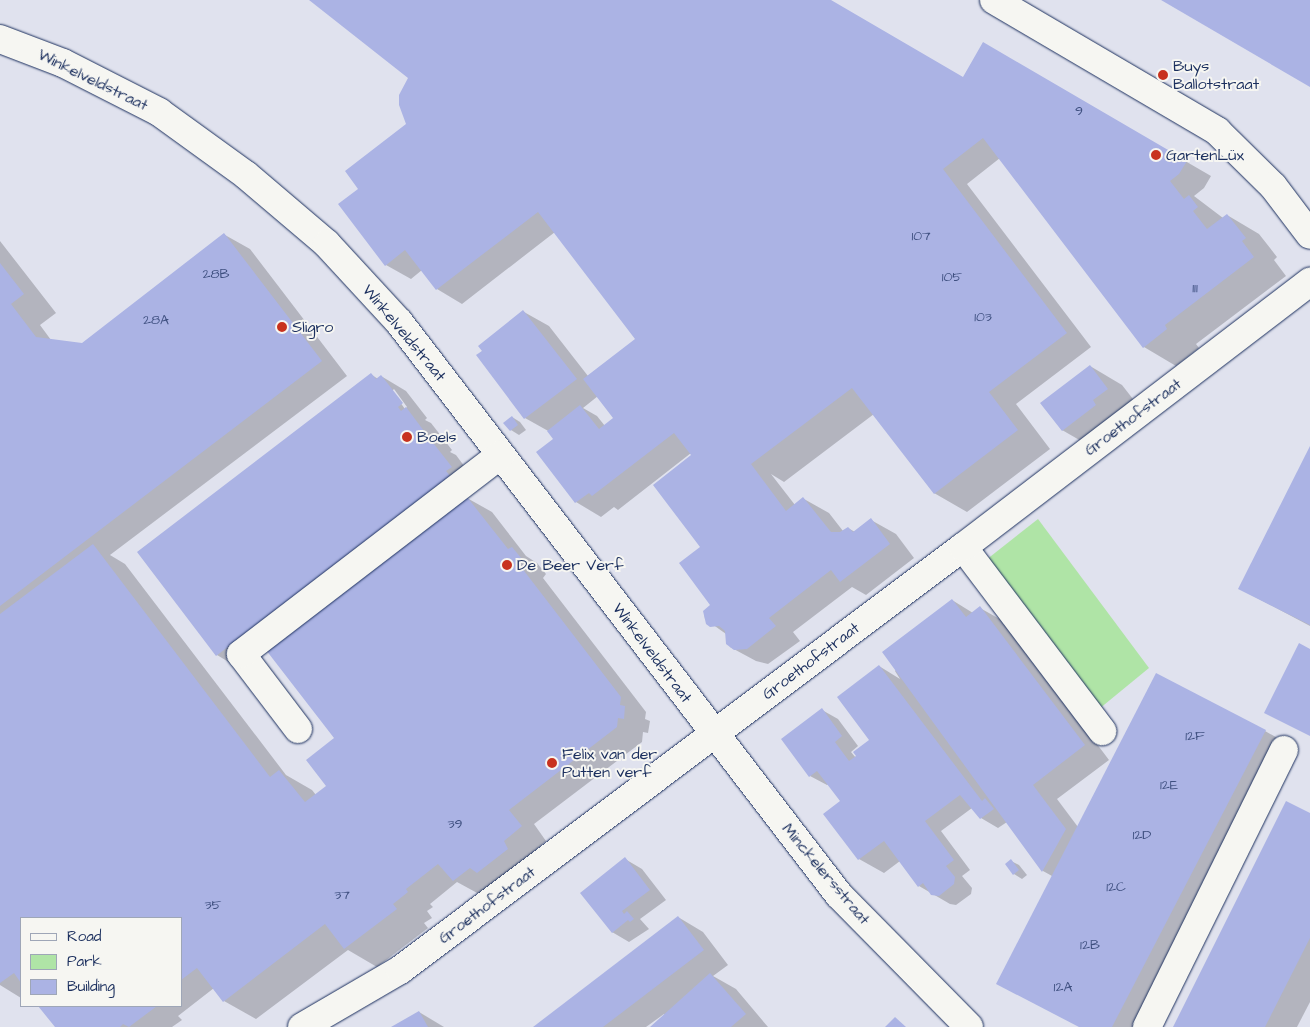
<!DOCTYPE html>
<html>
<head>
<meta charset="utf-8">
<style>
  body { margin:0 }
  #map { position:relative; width:1310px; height:1027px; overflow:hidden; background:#f6f6f2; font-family:"Architects Daughter",sans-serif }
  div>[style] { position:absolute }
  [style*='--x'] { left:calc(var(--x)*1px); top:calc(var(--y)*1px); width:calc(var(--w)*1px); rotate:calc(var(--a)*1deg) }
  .built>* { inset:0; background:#e0e2ee }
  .green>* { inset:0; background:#afe4a6 }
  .shadow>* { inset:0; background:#0003 }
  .building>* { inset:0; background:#abb3e4 }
  .roads { filter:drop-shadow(0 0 1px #1b2f5e) drop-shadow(0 0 1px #1b2f5e) }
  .minor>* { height:28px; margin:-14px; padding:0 14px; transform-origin:14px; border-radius:14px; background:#f6f6f2 }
  .dots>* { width:14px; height:14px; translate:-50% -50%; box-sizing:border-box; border:2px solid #f6f6f2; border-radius:50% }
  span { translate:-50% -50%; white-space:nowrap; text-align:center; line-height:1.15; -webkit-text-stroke:4px #f6f6f2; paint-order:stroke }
  .number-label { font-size:14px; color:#3f5080 }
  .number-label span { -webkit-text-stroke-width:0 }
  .poi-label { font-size:16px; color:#1b2f5e }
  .left { translate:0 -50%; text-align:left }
  .street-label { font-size:16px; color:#1b2f5e }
  .legend { position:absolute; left:20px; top:917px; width:162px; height:90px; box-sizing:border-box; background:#f6f6f2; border:1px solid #9ea6b7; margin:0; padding:6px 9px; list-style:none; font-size:15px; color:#1b2f5e }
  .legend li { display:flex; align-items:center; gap:10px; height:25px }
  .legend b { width:25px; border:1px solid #9ea6b7 }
</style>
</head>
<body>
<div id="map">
  <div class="built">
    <div style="clip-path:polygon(evenodd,0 0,1310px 0,1310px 1027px,0 1027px,0 0,21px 918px,181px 918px,181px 1006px,21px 1006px,21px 918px)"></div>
  </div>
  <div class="green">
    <div style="clip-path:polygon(1038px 519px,1149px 668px,1099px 709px,986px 560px)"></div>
  </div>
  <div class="shadow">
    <div style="clip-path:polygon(evenodd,312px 0,829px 0,963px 78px,983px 44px,1211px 176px,1204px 188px,1194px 196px,1223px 218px,1227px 215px,1259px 234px,1277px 257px,1274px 260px,1286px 276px,1196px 344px,1199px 348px,1176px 366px,1144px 347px,1000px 158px,967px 184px,1091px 347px,1016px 404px,1050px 449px,967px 512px,934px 493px,874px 414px,784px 482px,771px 474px,795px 505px,804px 499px,829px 513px,843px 531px,848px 528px,855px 532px,871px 520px,896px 534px,914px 558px,866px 595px,852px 587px,793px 632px,800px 641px,768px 664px,756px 661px,730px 647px,726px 634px,705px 619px,704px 612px,712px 605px,702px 547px,691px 453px,618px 510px,614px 507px,601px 517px,576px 502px,538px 452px,555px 439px,550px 432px,525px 418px,478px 355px,524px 312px,549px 326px,588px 376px,637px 339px,555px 232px,462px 304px,437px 289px,422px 270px,411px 279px,386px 265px,360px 189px,408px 124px,409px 77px,312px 0,598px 396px,615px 418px,605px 426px,597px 416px,583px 408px,598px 396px)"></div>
    <div style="clip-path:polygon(evenodd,225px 235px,250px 249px,347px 376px,110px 555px,125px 564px,286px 775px,312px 790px,316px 795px,328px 786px,336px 739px,268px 650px,242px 670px,217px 655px,138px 552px,372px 375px,378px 379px,381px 376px,406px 391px,427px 418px,425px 420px,431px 423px,452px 450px,450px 452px,456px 455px,476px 482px,471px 486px,475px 492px,467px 498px,492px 512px,526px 556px,537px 563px,546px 574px,543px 578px,646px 712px,645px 719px,650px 721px,648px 733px,643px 732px,642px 742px,534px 824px,546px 841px,529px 856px,533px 864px,479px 894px,457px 882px,430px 904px,433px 907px,427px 911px,432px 918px,424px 923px,428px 928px,377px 967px,348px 950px,256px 1019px,224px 1001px,214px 988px,178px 1016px,182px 1020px,172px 1027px,57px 1027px,40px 1006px,181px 1006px,181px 918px,21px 918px,21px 998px,0 985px,0 241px,56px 313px,40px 325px,51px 340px,82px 344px,225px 235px,394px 389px,407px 407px,405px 409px,392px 391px,394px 389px)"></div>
    <div style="clip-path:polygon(1090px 366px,1122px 385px,1140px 408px,1095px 449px,1062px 430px)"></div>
    <div style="clip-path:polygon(512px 417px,520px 422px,526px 430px,519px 435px,511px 430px)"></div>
    <div style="clip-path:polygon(1310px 449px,1310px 626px,1240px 589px)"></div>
    <div style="clip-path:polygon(952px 600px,973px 613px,980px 608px,1005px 622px,1109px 760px,1057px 799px,1078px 827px,1265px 731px,1290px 745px,1144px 1027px,1079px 1027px,1052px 876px,1043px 871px,1007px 822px,998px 828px,981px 818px,972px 808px,941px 831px,970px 870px,962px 876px,972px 888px,971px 894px,956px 905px,950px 904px,919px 886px,900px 861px,884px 873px,859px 859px,843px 801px,829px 784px,827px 785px,810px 776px,822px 710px,838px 719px,858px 746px,851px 752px,856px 758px,871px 740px,879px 666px,900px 679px,895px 671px)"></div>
    <div style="clip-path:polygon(1310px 815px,1310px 1002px,1297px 1027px,1174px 1027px)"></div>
    <div style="clip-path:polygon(625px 859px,642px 869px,666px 900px,640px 919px,649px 929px,629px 942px,612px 932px)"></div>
    <div style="clip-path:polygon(1011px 861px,1019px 865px,1027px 875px,1022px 879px,1014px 874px)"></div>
    <div style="clip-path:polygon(678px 917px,703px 932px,728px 965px,713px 976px,736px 989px,768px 1027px,652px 1027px,665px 1015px,664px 1014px,646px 1027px,535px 1027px)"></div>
    <div style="clip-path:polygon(419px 1012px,444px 1027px,393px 1027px)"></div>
  </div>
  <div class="building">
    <div style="clip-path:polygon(309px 0,831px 0,963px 77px,983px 42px,1187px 161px,1179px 174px,1170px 181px,1184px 199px,1189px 195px,1198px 207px,1193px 211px,1207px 229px,1227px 214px,1246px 238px,1242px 241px,1254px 257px,1165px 325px,1167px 329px,1143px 348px,983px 138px,943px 169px,1067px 333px,989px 392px,1018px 430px,934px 494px,852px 388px,751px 464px,786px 511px,803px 497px,831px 532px,840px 532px,848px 527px,853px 532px,871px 518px,890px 544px,840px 582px,831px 570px,769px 618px,776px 626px,747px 649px,734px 650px,726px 644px,725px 631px,719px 626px,710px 627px,706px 624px,703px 611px,710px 605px,679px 563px,700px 547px,653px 485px,691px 455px,674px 433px,592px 496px,589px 493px,575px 503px,536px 452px,553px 439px,547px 431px,580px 405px,599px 429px,613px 418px,583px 379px,635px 339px,538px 212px,436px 290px,405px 250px,385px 266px,338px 204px,358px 189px,345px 171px,406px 124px,399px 105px,399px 95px,408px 78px)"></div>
    <div style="clip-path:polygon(1161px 0,1310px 0,1310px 87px)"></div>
    <div style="clip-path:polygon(224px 233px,322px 361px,0 606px,0 263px,24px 294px,11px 304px,36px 337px,82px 343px)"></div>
    <div style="clip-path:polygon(523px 310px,577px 379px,524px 419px,476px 355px,482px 351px,478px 346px)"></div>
    <div style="clip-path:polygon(1090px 365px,1108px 389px,1093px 400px,1096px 405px,1062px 431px,1040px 403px)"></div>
    <div style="clip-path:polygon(371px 373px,376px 379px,381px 375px,403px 403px,398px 407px,401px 411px,406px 407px,427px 435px,422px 439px,425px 443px,430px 439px,452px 467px,446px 471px,451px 477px,216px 656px,137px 552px)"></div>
    <div style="clip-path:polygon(512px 416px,518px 425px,510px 431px,503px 423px)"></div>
    <div style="clip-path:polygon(1310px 446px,1310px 625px,1238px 589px)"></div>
    <div style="clip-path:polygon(467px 497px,508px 549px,512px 547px,522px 559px,518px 563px,621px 697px,620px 705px,625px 706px,624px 719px,618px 718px,617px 727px,509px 810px,522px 826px,504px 841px,508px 849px,477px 873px,470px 868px,453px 881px,438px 864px,406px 889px,408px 892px,393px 904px,397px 909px,344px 949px,325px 924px,223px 1002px,197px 968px,181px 980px,181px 918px,21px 918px,21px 983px,14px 973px,0 983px,0 614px,93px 544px,270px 777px,279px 770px,305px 802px,326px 786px,306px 760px,334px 738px,266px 650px)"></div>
    <div style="clip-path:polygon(952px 599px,966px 617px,980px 606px,1085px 745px,1033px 785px,1066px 829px,1042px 872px,882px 652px)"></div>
    <div style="clip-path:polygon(1299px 643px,1310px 649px,1310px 736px,1264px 713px)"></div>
    <div style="clip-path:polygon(879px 665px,982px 801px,985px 798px,994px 809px,980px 819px,960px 795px,925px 821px,954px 860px,946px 866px,955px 877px,954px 884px,939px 896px,931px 895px,923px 883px,918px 887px,884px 841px,858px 860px,823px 814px,840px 801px,817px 771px,809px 777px,781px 739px,822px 708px,842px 736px,835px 742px,849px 761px,856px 756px,853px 752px,869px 740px,837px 697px)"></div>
    <div style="clip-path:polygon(1156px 673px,1266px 730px,1112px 1027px,1079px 1027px,996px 984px)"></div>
    <div style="clip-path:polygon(1286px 801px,1310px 813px,1310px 938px,1265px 1027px,1173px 1027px)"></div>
    <div style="clip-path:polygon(625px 857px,650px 890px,622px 911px,624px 914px,627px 911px,634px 919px,630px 922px,628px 920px,612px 933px,580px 893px)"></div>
    <div style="clip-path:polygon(1011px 859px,1019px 870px,1013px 875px,1005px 864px)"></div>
    <div style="clip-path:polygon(678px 916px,704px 950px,603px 1027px,533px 1027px)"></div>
    <div style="clip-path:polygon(710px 973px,746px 1014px,731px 1027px,650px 1027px)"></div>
    <div style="clip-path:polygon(38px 1006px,157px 1006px,129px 1027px,123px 1024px,120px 1027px,55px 1027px)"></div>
    <div style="clip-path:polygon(419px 1011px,428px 1027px,391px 1027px)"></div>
    <div style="clip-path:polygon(895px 1017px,906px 1027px,885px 1027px)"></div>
  </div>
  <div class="roads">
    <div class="minor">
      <div style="--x:994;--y:0;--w:259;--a:30.4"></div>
      <div style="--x:1217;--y:131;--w:78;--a:44.5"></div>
      <div style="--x:1273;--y:186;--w:61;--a:52.9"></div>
      <div style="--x:0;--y:39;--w:67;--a:20.9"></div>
      <div style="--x:63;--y:63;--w:108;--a:27"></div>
      <div style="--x:159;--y:112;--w:107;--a:35.9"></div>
      <div style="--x:246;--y:175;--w:106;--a:40.4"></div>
      <div style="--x:327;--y:244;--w:106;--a:47.3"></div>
      <div style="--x:399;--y:322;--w:722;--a:52.48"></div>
      <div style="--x:839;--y:895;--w:185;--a:45.4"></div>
      <div style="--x:963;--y:547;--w:231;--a:52.9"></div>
      <div style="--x:298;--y:729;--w:94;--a:-127.2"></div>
      <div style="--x:241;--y:654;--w:327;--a:-37.5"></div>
      <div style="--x:302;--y:1027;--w:113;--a:-30.2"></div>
      <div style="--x:400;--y:970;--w:704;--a:-36.92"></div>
      <div style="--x:963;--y:547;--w:437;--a:-37.4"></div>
      <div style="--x:1147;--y:1027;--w:309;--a:-63.7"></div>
    </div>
  </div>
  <div class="dots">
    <div style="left:1163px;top:75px;background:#c8321e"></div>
    <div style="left:1156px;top:155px;background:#c8321e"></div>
    <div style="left:282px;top:327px;background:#c8321e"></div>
    <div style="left:407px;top:437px;background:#c8321e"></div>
    <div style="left:507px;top:565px;background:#c8321e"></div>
    <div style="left:552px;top:763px;background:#c8321e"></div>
  </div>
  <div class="number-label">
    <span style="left:1079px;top:111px">9</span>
    <span style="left:921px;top:236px">107</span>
    <span style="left:216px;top:274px">28B</span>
    <span style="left:952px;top:277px">105</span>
    <span style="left:1195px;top:288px">111</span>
    <span style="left:983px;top:317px">103</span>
    <span style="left:156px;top:320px">28A</span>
    <span style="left:1195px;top:736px">12F</span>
    <span style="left:1169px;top:785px">12E</span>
    <span style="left:455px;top:824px">39</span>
    <span style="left:1142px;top:835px">12D</span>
    <span style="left:1116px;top:887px">12C</span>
    <span style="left:342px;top:895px">37</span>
    <span style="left:213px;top:905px">35</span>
    <span style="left:1090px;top:945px">12B</span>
    <span style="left:1063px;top:987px">12A</span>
  </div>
  <div class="poi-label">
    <span class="left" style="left:1173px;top:75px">Buys<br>Ballotstraat</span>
    <span class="left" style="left:1166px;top:155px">GartenLüx</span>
    <span class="left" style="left:292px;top:327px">Sligro</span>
    <span class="left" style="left:417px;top:437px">Boels</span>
    <span class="left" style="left:517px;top:565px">De Beer Verf</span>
    <span class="left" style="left:562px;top:763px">Felix van der<br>Putten verf</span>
  </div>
  <div class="street-label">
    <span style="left:93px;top:80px;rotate:26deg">Winkelveldstraat</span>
    <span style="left:404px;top:333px;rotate:50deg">Winkelveldstraat</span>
    <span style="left:1133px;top:417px;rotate:-37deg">Groethofstraat</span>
    <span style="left:652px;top:653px;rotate:53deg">Winkelveldstraat</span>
    <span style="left:811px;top:661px;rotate:-37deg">Groethofstraat</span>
    <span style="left:826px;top:874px;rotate:50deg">Minckelersstraat</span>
    <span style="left:487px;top:905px;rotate:-37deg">Groethofstraat</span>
  </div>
  <ul class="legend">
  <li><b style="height:6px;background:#f6f6f2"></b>Road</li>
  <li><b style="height:14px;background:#afe4a6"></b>Park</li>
  <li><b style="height:14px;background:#abb3e4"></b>Building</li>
  </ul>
</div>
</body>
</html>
